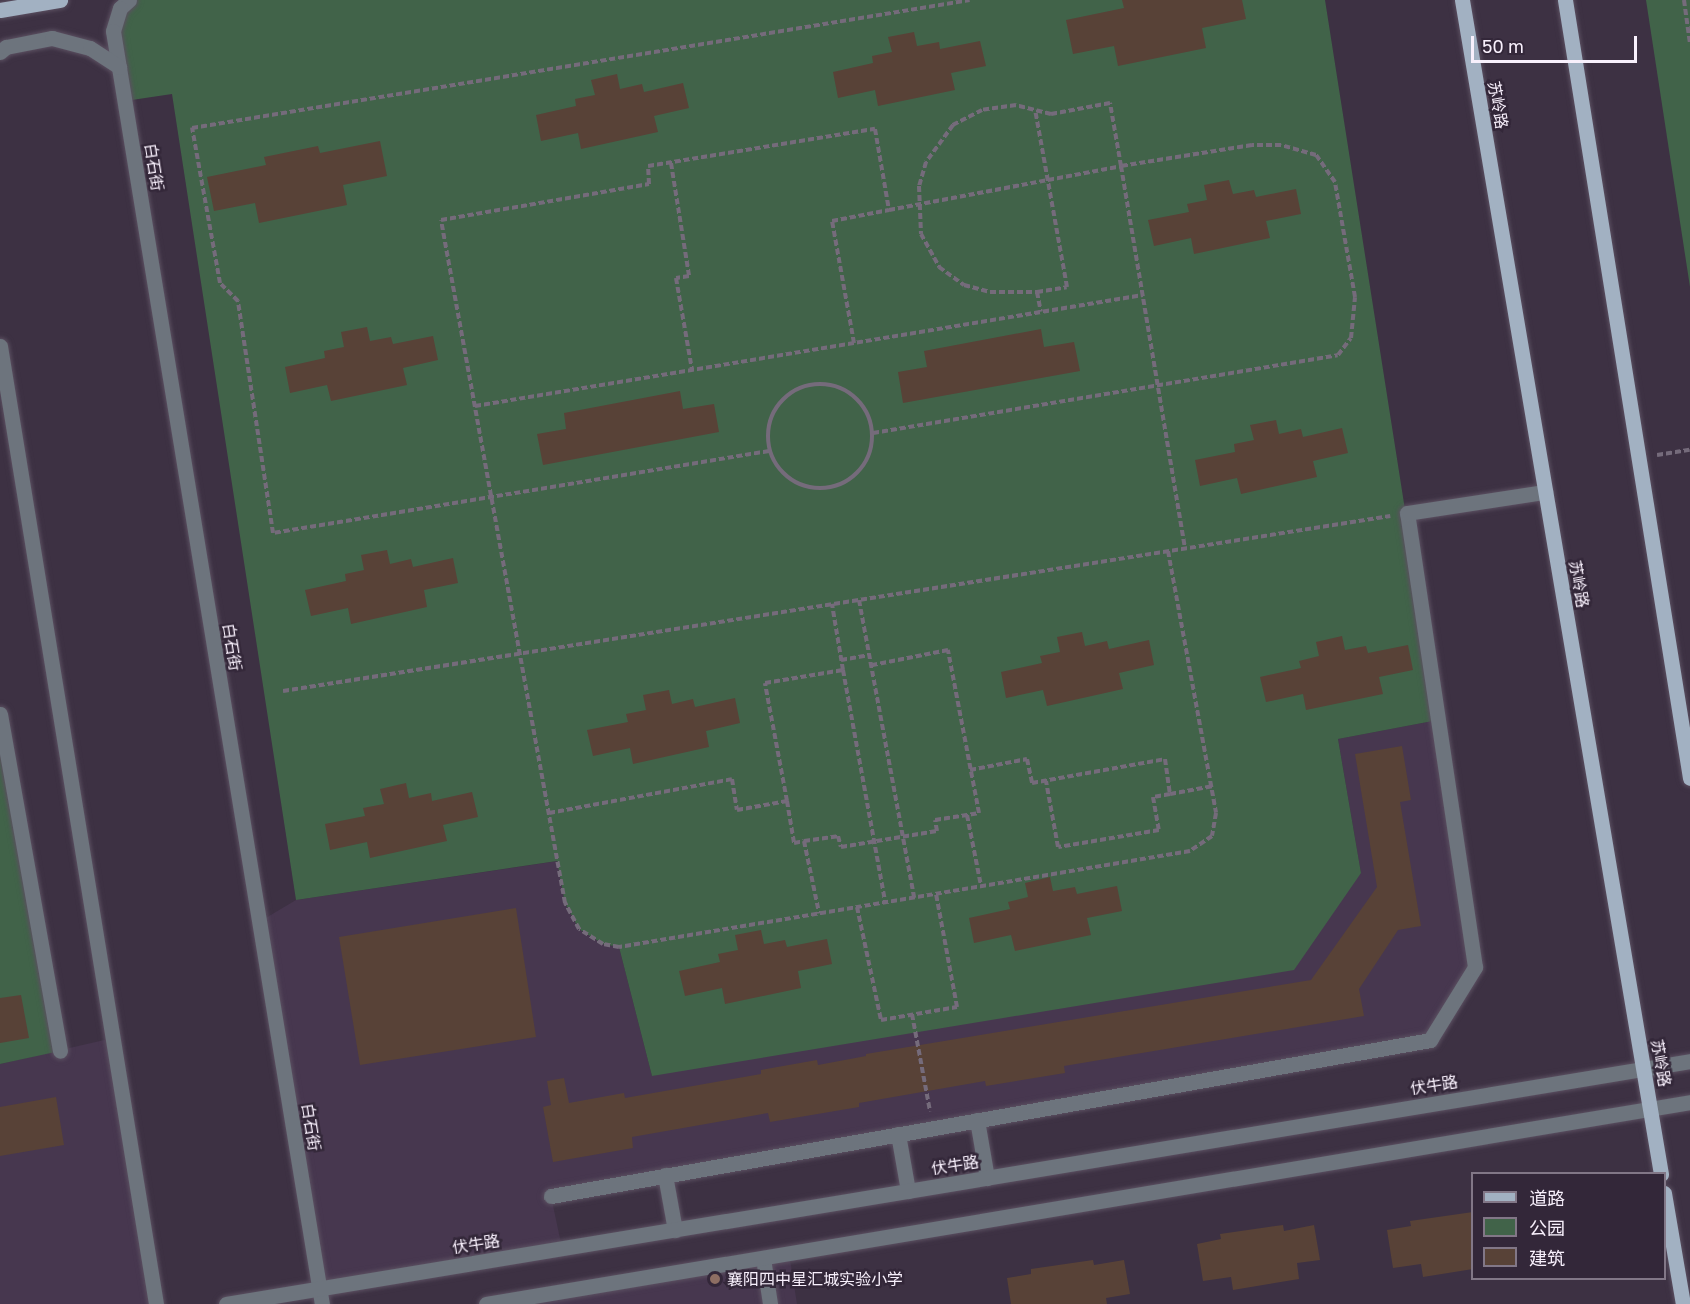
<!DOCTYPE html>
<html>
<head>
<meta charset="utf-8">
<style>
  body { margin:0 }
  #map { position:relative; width:1690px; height:1304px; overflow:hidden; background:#3d3143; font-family:"Golos Text","Noto Sans SC",sans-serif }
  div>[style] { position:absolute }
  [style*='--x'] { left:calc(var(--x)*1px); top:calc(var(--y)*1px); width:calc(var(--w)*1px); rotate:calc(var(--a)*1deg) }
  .built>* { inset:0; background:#47374f }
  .green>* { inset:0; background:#416349 }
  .building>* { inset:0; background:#584237 }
  .path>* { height:4px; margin-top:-2px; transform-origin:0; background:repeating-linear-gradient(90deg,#756b7b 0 6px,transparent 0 9px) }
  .path>.ring { margin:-2px; padding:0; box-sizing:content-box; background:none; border:4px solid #756b7b; border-radius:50% }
  .roads { filter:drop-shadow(0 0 2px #5b5061) drop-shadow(0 0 2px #5b5061) }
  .minor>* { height:15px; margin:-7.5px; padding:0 7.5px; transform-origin:7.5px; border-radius:7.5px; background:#6d747d }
  .major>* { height:15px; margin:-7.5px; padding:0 7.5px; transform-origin:7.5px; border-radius:7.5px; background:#a2b1c2 }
  .dots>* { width:16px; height:16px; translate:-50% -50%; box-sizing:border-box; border:3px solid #332739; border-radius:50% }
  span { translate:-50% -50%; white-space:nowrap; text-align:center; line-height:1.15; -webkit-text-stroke:5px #332739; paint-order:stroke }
  .street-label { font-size:16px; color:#f8f0fc }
  .poi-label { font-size:16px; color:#f8f0fc }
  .left { translate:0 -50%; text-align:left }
  .legend { position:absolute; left:1471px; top:1172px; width:195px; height:108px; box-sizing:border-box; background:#332739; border:2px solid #827787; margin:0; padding:8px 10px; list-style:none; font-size:18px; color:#f8f0fc }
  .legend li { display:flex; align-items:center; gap:12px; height:30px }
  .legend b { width:30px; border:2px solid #827787 }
  .scale { position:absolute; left:1471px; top:36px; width:166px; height:27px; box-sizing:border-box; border:3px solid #f8f0fc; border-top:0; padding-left:8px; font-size:18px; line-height:21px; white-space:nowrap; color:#f8f0fc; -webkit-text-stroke:4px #332739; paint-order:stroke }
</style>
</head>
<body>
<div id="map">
  <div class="built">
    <div style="clip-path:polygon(1438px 720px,1475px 967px,1430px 1040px,551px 1196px,562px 1248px,319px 1288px,259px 922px,296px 900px,558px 861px,565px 903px,603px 944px,619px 947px,652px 1076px,1361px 873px,1338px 739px)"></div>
    <div style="clip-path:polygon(113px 1038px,156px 1304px,0 1304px,0 1064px)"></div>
    <div style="clip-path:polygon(789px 1253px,797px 1304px,486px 1304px)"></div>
  </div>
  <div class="green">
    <div style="clip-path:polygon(129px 0,1325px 0,1438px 720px,1338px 739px,1361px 873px,1294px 970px,652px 1076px,619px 947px,603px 944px,579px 929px,565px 903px,557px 861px,296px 900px,172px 94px,125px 101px,113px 31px)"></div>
    <div style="clip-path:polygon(1646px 0,1690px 0,1690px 287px)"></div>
    <div style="clip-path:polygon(0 714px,60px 1051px,0 1064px)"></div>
  </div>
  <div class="building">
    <div style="clip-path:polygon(1122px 0,1242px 0,1246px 19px,1202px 28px,1206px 48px,1118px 66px,1114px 46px,1073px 54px,1066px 20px,1124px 8px)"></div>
    <div style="clip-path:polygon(914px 32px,917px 46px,939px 42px,940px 49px,980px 41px,986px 66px,951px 73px,955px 90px,878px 106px,875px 90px,838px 98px,833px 72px,873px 63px,872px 56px,892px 52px,888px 37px)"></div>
    <div style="clip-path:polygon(617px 74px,620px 89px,642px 84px,644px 92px,683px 83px,689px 108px,654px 116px,658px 132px,581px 149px,578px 133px,541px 141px,536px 115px,576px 106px,575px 99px,595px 95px,591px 80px)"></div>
    <div style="clip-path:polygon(380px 141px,387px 176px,343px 185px,347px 205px,259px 223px,255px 203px,214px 211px,207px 177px,266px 165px,264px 157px,318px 146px,320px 153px)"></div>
    <div style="clip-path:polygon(1229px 180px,1233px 194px,1254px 190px,1256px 197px,1296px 189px,1301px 214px,1266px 221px,1270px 238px,1194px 254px,1191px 238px,1154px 246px,1148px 220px,1189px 212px,1187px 204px,1207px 200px,1204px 185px)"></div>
    <div style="clip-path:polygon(367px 327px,370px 341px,391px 337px,393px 344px,433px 336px,438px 360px,403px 368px,407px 385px,331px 401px,327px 385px,290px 393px,285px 367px,325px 358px,324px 351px,344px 347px,341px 332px)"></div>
    <div style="clip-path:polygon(1041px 329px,1044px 347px,1074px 342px,1080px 371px,903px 403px,898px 372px,927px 367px,924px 351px)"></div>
    <div style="clip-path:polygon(680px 391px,683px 409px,714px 404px,719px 432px,543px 465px,537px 434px,566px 429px,564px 413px)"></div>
    <div style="clip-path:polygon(1276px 420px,1279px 434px,1301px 429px,1303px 437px,1342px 428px,1348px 453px,1313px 461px,1317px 477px,1241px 494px,1237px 478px,1200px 486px,1195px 460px,1235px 452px,1234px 444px,1254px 440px,1250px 425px)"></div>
    <div style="clip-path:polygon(387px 550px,390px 564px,411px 559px,413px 567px,453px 558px,458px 583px,424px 590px,427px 607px,351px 624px,348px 608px,311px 616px,305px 590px,346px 581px,345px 574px,364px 570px,361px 555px)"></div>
    <div style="clip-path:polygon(1082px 632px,1085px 646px,1107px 641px,1109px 649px,1149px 640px,1154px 665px,1119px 673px,1123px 689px,1047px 706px,1043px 690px,1006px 698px,1001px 672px,1042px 663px,1040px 656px,1060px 652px,1057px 637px)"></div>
    <div style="clip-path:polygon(1342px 636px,1345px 650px,1366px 646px,1368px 653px,1408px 645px,1413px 670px,1379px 677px,1383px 694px,1306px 710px,1303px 694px,1266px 702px,1260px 677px,1301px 668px,1299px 661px,1319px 656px,1316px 642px)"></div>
    <div style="clip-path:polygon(669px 690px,672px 704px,693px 699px,695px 707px,735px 698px,740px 723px,706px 731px,709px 747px,633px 764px,630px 748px,593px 756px,587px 730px,628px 722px,626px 714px,646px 710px,643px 695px)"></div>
    <div style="clip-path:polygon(1402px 746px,1411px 800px,1400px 802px,1421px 926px,1398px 930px,1359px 989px,1364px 1016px,1064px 1066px,1065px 1073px,986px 1086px,985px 1081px,859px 1103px,859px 1107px,770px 1122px,768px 1113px,632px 1137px,633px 1148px,553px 1162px,543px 1107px,551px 1105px,547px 1081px,564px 1078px,569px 1103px,624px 1093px,625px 1098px,761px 1074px,761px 1070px,817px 1060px,818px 1065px,866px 1056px,866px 1054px,1311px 980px,1377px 887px,1355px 754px)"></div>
    <div style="clip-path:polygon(406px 783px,409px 798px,431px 793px,432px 801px,472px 792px,478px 817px,443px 825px,447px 841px,370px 858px,367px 842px,330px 850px,325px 824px,365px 816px,363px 808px,384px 804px,380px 789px)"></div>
    <div style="clip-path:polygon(1050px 877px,1053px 891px,1075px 887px,1077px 894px,1117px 886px,1122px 911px,1087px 918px,1091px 935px,1015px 951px,1011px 935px,974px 943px,969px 918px,1010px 909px,1008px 902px,1028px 897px,1025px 883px)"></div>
    <div style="clip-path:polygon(516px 908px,536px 1037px,360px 1065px,339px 937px)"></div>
    <div style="clip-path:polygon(761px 930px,764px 944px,785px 940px,787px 947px,827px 939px,832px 964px,798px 971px,801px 988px,725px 1004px,722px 988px,685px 996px,679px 971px,720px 962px,718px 954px,738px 950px,735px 935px)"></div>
    <div style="clip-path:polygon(21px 995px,29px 1038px,0 1043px,0 998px)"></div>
    <div style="clip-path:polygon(56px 1097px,64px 1145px,0 1156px,0 1107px)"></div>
    <div style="clip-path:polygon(1473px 1212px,1473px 1269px,1423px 1277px,1421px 1264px,1393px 1268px,1387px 1230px,1411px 1226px,1410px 1221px)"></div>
    <div style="clip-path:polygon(1283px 1225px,1284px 1231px,1314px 1225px,1320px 1260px,1297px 1263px,1299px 1279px,1233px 1290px,1231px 1277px,1203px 1281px,1197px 1244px,1221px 1239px,1220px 1234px)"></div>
    <div style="clip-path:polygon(1093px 1260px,1094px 1265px,1124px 1260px,1130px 1294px,1106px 1298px,1107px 1304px,1011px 1304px,1007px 1278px,1031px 1274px,1031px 1269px)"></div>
  </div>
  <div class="path">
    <div style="--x:1684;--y:0;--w:44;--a:82.2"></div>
    <div style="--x:671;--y:163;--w:114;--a:80.9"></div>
    <div style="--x:689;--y:276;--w:13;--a:171"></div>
    <div style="--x:676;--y:278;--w:93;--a:80.1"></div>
    <div style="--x:1037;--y:292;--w:20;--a:79"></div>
    <div style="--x:854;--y:343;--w:124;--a:-100.2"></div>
    <div style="--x:832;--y:221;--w:58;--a:-10.9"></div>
    <div class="ring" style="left:768px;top:384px;width:100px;height:100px"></div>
    <div style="--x:475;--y:406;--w:677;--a:-9.43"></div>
    <div style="--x:873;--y:433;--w:471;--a:-9.5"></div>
    <div style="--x:1338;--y:355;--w:21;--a:-53"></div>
    <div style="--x:1351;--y:338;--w:41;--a:-84.4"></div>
    <div style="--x:1355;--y:297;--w:117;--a:-99.9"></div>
    <div style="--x:1335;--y:182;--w:33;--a:-125"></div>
    <div style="--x:1316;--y:155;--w:36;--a:-164"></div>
    <div style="--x:1281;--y:145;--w:29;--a:180"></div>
    <div style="--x:1252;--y:145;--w:133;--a:170.9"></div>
    <div style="--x:1121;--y:166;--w:64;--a:-99.9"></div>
    <div style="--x:1110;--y:103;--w:60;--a:169.4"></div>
    <div style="--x:1051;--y:114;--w:36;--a:-166"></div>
    <div style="--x:1016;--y:105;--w:34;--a:172"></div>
    <div style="--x:982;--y:110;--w:33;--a:153"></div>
    <div style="--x:953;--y:125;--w:46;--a:126.1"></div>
    <div style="--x:926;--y:162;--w:25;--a:106"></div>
    <div style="--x:919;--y:186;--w:48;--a:87.6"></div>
    <div style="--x:921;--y:234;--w:38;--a:61"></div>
    <div style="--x:939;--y:267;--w:31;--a:36"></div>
    <div style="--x:964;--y:285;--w:27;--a:15"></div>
    <div style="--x:990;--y:292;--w:47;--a:0"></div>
    <div style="--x:1037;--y:292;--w:30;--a:-9"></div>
    <div style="--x:1067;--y:287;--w:180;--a:-100.2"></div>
    <div style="--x:769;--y:451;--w:503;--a:170.61"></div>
    <div style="--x:273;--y:533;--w:235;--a:-98.6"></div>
    <div style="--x:238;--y:301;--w:25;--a:-135"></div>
    <div style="--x:220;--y:283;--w:158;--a:-100.2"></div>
    <div style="--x:192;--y:128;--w:788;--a:-9.34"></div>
    <div style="--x:1657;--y:455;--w:33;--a:-9"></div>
    <div style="--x:1168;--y:551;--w:266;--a:79.6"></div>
    <div style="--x:1216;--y:813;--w:23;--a:100"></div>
    <div style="--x:1212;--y:836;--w:27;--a:146"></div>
    <div style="--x:1190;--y:851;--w:579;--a:170.46"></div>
    <div style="--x:619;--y:947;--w:16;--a:-169"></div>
    <div style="--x:603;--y:944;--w:28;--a:-148"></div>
    <div style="--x:579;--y:929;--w:30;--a:-118"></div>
    <div style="--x:565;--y:903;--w:694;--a:-100.29"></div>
    <div style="--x:441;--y:220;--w:211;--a:-9.8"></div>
    <div style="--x:649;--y:184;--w:18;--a:-93"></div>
    <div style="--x:648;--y:166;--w:230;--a:-9.3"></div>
    <div style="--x:875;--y:129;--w:82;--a:80.2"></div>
    <div style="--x:889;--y:210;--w:236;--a:-10.7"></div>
    <div style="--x:1121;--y:166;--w:387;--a:80.5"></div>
    <div style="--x:859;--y:600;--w:303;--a:79.5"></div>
    <div style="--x:841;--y:660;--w:29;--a:-10"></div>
    <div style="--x:843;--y:670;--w:236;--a:79.7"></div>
    <div style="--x:283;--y:691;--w:1121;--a:-8.98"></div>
    <div style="--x:970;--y:770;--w:58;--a:-10.9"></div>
    <div style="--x:1027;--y:759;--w:25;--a:78"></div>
    <div style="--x:1032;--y:783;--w:135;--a:-10.2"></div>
    <div style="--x:1165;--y:759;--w:35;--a:82"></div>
    <div style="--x:1170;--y:794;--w:17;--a:170"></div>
    <div style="--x:1153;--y:797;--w:34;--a:80"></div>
    <div style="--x:1159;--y:830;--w:102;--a:170.4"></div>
    <div style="--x:1058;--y:847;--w:67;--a:-100.3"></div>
    <div style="--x:1170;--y:794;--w:44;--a:-10.5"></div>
    <div style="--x:787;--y:801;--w:120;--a:-100.6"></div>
    <div style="--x:765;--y:683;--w:79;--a:-9.5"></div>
    <div style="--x:843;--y:670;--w:67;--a:-99.5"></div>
    <div style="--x:549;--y:813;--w:186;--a:-10.5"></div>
    <div style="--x:732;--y:779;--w:31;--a:81"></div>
    <div style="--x:737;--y:810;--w:51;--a:-10.2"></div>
    <div style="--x:787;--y:801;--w:43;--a:80.5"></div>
    <div style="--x:794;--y:843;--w:10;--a:-11"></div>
    <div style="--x:804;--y:841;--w:74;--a:78.2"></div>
    <div style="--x:967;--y:815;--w:72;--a:78.8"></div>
    <div style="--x:804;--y:841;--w:34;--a:-8"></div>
    <div style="--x:838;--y:836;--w:11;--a:75"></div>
    <div style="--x:841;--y:847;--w:97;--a:-9.5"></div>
    <div style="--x:937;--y:831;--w:11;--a:-100"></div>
    <div style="--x:935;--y:820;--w:45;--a:-9"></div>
    <div style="--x:979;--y:813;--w:166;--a:-100.8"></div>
    <div style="--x:948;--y:650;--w:77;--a:168.8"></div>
    <div style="--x:857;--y:907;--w:116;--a:78"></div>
    <div style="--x:881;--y:1020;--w:77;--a:-9.7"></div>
    <div style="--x:957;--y:1007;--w:115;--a:-100.5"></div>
    <div style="--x:912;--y:1014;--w:99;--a:79.5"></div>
  </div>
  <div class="roads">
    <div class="minor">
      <div style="--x:129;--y:0;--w:12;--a:138"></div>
      <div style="--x:120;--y:8;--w:24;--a:107"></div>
      <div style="--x:113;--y:31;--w:1290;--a:80.68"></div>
      <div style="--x:0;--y:52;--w:8;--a:-40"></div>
      <div style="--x:6;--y:47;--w:47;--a:-11.1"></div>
      <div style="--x:52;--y:38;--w:39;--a:15"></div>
      <div style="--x:90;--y:48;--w:35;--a:33"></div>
      <div style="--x:0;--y:346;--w:971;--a:80.75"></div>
      <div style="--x:0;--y:714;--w:342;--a:79.9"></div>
      <div style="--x:977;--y:1120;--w:59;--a:80.2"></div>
      <div style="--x:898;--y:1134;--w:58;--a:80"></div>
      <div style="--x:665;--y:1175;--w:56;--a:79.7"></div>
      <div style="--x:551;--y:1196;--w:893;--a:-10.06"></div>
      <div style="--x:1430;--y:1040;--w:86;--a:-58.3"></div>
      <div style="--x:1475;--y:967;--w:459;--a:-98.5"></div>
      <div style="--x:1407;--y:513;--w:140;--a:-8.7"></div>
      <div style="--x:763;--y:1258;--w:47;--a:81.3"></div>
      <div style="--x:226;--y:1304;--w:1484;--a:-9.42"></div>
      <div style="--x:486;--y:1304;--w:1221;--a:-9.52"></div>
    </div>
    <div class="major">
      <div style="--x:1462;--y:0;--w:1191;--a:80.38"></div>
      <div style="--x:1565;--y:0;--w:788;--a:80.87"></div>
      <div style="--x:0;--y:10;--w:61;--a:-9.5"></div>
      <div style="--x:1664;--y:1193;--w:113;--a:80.3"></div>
    </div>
  </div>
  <div class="dots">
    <div style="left:715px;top:1279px;background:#8d6e63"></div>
  </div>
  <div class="street-label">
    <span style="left:1498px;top:105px;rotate:80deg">苏岭路</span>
    <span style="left:154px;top:167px;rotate:81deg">白石街</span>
    <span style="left:1579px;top:584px;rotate:80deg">苏岭路</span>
    <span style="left:232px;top:647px;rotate:81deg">白石街</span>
    <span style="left:1661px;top:1063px;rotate:80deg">苏岭路</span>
    <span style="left:1434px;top:1085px;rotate:-9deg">伏牛路</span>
    <span style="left:311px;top:1127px;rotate:81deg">白石街</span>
    <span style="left:955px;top:1165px;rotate:-9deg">伏牛路</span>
    <span style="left:476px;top:1244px;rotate:-9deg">伏牛路</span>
  </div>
  <div class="poi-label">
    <span class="left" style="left:727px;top:1279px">襄阳四中星汇城实验小学</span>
  </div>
  <ul class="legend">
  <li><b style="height:8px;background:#a2b1c2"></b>道路</li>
  <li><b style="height:16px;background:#416349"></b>公园</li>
  <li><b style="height:16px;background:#584237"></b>建筑</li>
  </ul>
  <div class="scale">50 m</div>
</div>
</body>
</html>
